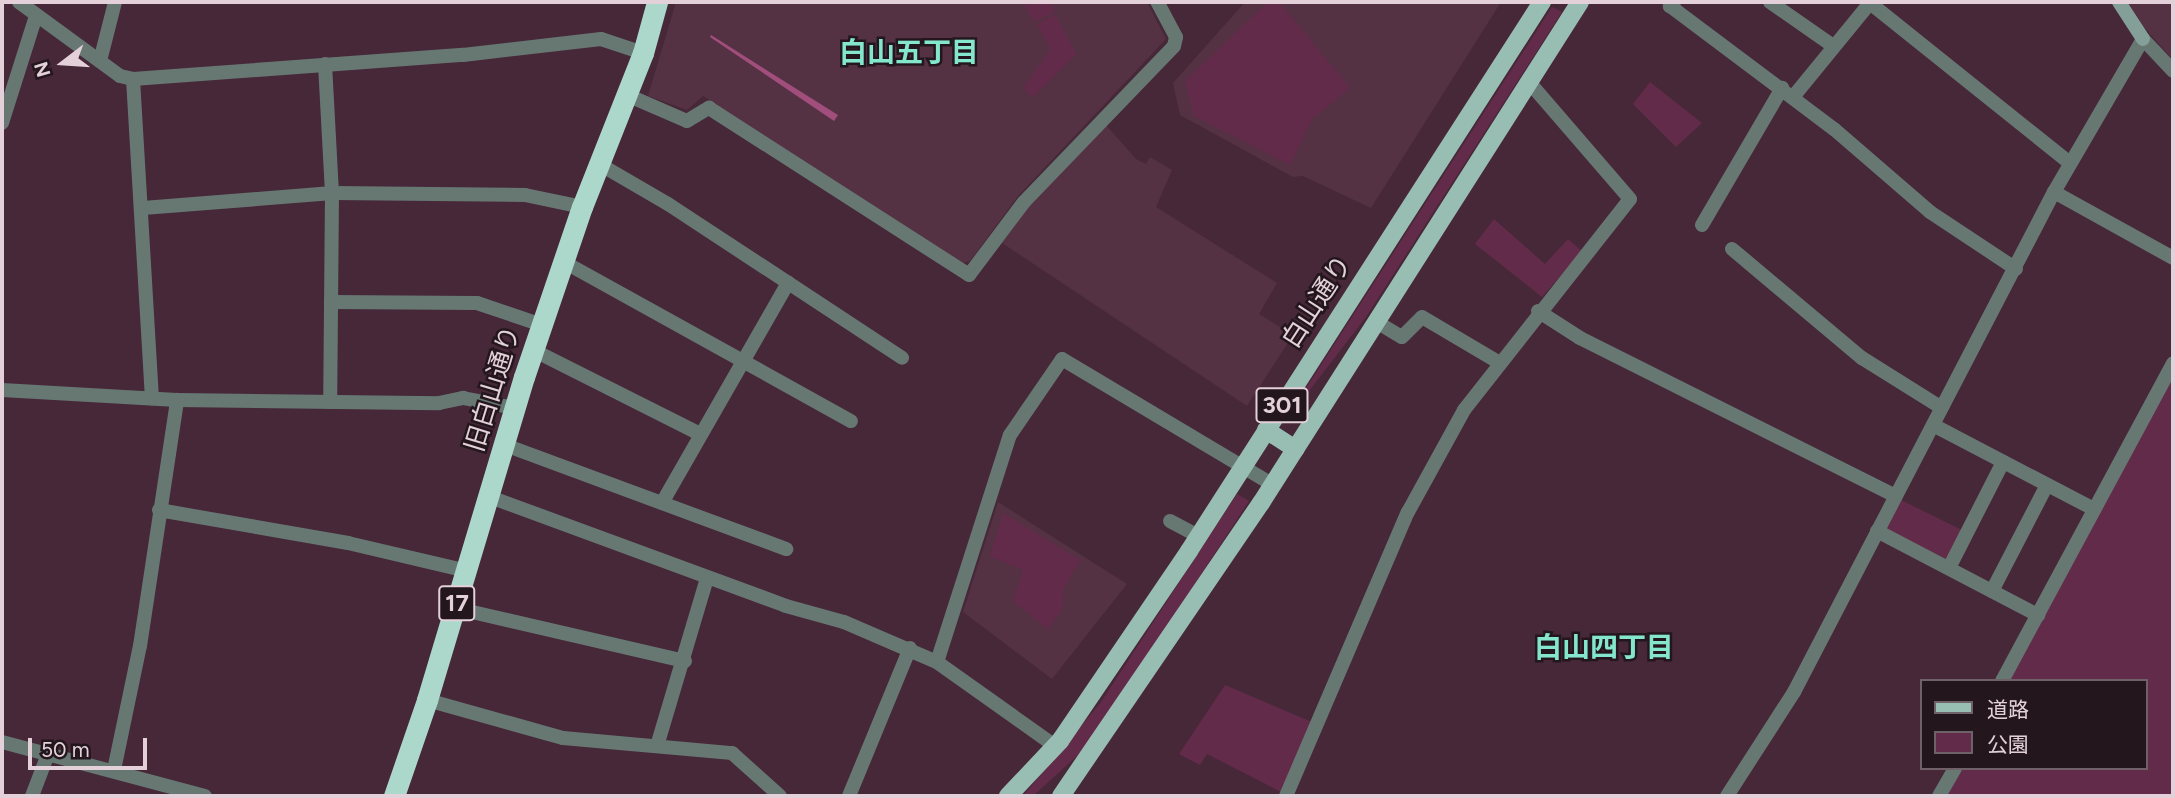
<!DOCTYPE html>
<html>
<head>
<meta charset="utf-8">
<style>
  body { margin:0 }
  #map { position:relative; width:2175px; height:798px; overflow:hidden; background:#462838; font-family:Figtree,"Noto Sans JP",sans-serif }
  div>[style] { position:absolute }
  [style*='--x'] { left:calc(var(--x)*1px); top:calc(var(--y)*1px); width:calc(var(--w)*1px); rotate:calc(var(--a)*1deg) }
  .built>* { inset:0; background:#553144 }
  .green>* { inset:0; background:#632b4a }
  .water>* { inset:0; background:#a14e7c }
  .street>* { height:14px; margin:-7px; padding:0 7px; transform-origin:7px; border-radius:7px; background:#677873 }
  .secondary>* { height:14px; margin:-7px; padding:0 7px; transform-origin:7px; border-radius:7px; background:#839f97 }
  .primary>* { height:18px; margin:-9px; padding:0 9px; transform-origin:9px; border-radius:9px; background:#98bdb3 }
  .highway>* { height:21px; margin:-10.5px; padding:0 10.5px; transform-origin:10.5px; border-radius:10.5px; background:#acd8cc }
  span { translate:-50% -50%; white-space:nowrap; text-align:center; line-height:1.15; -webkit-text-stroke:5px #23161d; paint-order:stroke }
  .shield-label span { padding:2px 5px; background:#23161d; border:2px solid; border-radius:5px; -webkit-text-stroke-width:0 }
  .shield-label { font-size:24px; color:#e3d0d9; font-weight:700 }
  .street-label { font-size:26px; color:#e3d0d9 }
  .neighbourhood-label { font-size:28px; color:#83e6cd; font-weight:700 }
  .frame { position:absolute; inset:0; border:4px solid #e3d0d9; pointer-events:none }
  .legend { position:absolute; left:1920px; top:679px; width:228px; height:91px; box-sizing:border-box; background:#23161d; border:2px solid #706068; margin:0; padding:9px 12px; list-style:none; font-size:21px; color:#e3d0d9 }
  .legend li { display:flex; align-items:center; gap:14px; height:35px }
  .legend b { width:35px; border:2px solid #706068 }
  .north { position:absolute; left:28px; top:28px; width:70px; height:70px; -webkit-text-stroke:5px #23161d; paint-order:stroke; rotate:253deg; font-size:19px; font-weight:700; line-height:28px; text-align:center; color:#e3d0d9 }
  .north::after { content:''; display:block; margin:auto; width:24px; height:32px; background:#e3d0d9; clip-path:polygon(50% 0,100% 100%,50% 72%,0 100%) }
  .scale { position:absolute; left:28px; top:738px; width:119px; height:32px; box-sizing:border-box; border:4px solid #e3d0d9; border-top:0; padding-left:9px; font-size:21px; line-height:24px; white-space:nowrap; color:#e3d0d9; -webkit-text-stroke:5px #23161d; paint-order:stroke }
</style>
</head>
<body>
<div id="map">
  <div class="built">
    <div style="clip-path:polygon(676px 2px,1147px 2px,1166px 39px,1018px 196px,970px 261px,963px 263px,703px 96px,687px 110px,648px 96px)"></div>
    <div style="clip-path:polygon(1245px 2px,1501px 2px,1371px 208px,1303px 176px,1293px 177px,1180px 115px,1173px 83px)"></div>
    <div style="clip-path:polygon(2128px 2px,2173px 2px,2173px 60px,2143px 26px)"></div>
    <div style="clip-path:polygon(1106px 125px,1136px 159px,1146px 164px,1150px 157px,1172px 170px,1156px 207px,1277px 283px,1259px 314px,1293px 335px,1247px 406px,1002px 243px,1029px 206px)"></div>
    <div style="clip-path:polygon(998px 502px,1127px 584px,1052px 679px,963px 612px)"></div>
  </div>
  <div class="green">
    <div style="clip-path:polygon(1023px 2px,1050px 2px,1055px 11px,1035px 22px)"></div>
    <div style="clip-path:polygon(1268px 2px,1279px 2px,1350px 88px,1312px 119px,1290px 165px,1194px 116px,1185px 81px)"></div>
    <div style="clip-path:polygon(1552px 7px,1562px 12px,1366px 317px,1279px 430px)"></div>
    <div style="clip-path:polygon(1055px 14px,1076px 54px,1033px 97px,1023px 88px,1051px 49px,1037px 25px)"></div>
    <div style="clip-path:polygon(1650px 82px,1702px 123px,1676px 147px,1633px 104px)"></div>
    <div style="clip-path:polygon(1494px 219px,1545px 264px,1568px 239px,1582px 251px,1542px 297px,1475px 244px)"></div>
    <div style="clip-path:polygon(2173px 373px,2173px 796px,1945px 796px,1960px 768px,2145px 768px,2145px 681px,2008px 681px)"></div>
    <div style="clip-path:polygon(1237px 494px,1249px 501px,1103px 724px,1077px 756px,1033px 796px,1023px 796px,1101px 702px)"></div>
    <div style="clip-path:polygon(1899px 499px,1962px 530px,1947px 560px,1884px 528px)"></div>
    <div style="clip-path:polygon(1003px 513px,1080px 560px,1063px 590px,1062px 609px,1048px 629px,1013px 601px,1023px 570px,990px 556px)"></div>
    <div style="clip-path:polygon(1225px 685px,1312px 722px,1283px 793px,1207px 754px,1200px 765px,1179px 754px)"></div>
  </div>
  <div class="water">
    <div style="clip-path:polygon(711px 35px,838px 115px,834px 121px,710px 37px)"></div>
  </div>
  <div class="street">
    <div style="--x:19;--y:2;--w:125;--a:36.2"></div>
    <div style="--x:120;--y:76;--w:13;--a:13"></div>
    <div style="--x:133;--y:79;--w:331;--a:-4.2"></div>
    <div style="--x:463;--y:55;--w:139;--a:-6.6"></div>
    <div style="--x:601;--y:39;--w:44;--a:18.4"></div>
    <div style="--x:1674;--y:2;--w:6;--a:135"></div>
    <div style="--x:1670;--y:6;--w:205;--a:36.9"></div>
    <div style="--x:1834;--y:129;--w:127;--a:40.8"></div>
    <div style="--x:1930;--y:212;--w:103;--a:33.5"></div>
    <div style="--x:1770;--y:2;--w:77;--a:34.9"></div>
    <div style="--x:100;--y:61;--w:61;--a:-75.7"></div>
    <div style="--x:325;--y:64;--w:129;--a:86.9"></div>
    <div style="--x:332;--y:193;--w:209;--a:90.5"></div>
    <div style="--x:133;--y:79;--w:320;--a:86.6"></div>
    <div style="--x:627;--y:95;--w:65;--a:23.4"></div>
    <div style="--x:687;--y:121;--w:26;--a:-31"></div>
    <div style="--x:709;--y:108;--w:309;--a:32.7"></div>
    <div style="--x:969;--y:275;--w:91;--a:-53"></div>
    <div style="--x:1024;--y:202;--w:216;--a:-46.1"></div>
    <div style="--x:1174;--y:46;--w:9;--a:-77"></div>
    <div style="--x:1176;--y:37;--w:40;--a:-118"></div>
    <div style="--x:1793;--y:97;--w:122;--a:-50.7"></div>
    <div style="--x:1870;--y:3;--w:256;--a:38.7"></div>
    <div style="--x:2;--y:123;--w:112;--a:-72.4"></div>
    <div style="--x:601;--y:165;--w:78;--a:30.2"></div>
    <div style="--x:668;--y:204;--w:280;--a:33.3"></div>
    <div style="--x:2054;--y:192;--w:136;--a:29"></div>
    <div style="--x:143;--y:208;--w:190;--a:-4.5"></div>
    <div style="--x:332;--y:193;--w:193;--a:0.6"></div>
    <div style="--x:525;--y:195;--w:58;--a:11.9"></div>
    <div style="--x:1702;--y:225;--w:159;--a:-59.7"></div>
    <div style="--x:1732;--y:249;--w:170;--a:40"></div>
    <div style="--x:1862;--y:358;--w:94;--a:32"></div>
    <div style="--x:564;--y:262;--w:328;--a:29"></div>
    <div style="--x:331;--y:302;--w:146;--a:0.4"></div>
    <div style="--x:477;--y:303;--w:69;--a:18.7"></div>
    <div style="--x:1538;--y:311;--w:50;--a:32.7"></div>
    <div style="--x:1580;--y:338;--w:353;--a:26.6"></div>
    <div style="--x:1375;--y:321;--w:31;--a:31"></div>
    <div style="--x:1402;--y:337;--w:28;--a:-45"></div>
    <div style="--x:1422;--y:317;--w:88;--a:30.6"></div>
    <div style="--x:533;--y:350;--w:185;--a:26.7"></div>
    <div style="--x:2;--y:390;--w:175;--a:3.3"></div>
    <div style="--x:177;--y:400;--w:262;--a:0.7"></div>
    <div style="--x:439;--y:403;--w:25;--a:-12"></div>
    <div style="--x:463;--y:398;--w:53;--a:10.9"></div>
    <div style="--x:1933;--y:425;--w:182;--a:27.6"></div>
    <div style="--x:505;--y:445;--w:300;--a:20.3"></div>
    <div style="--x:490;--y:497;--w:315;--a:20.2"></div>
    <div style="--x:786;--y:606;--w:60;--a:15.4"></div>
    <div style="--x:844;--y:622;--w:101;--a:23.3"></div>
    <div style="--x:662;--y:503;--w:254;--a:-60.2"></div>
    <div style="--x:159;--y:510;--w:192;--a:9.9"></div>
    <div style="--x:348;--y:543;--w:122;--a:13.2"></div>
    <div style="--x:1170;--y:521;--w:32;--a:28"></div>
    <div style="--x:1877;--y:531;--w:182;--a:27.6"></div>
    <div style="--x:1949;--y:568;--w:119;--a:-63"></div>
    <div style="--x:1992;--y:591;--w:119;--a:-62.6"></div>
    <div style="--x:455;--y:608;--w:236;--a:13"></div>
    <div style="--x:2002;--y:681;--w:361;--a:-61.7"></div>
    <div style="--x:427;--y:700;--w:141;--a:15.6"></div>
    <div style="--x:563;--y:738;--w:170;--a:5.1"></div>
    <div style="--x:732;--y:753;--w:64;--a:41.9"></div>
    <div style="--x:2;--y:742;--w:210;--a:14.9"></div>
    <div style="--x:657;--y:746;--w:175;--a:-73.4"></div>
    <div style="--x:1055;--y:746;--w:145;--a:-144.6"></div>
    <div style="--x:937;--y:662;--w:238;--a:-72.2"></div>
    <div style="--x:1010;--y:435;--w:92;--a:-55.6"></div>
    <div style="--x:1062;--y:359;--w:244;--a:30.8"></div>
    <div style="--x:114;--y:770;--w:127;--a:-78.2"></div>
    <div style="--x:140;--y:646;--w:249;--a:-81.4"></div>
    <div style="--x:32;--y:796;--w:45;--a:-69.1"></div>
    <div style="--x:849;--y:796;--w:160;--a:-67.6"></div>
    <div style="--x:1286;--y:796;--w:309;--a:-66.8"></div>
    <div style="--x:1408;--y:512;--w:116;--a:-61.2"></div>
    <div style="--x:1464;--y:410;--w:268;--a:-51.8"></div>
    <div style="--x:1630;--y:199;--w:155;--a:-130.8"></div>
    <div style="--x:1727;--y:796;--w:124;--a:-57.2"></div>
    <div style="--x:1794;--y:692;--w:564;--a:-62.53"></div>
    <div style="--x:2054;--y:192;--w:177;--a:-59.8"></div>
    <div style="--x:2143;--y:39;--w:44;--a:46.8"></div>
    <div style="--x:1939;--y:796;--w:32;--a:-60"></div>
  </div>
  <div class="secondary">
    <div style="--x:2119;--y:2;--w:44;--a:57"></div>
  </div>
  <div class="primary">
    <div style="--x:1266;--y:430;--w:35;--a:33"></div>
    <div style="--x:1008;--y:796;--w:76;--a:-46.6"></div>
    <div style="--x:1060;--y:741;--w:230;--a:-55.8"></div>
    <div style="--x:1189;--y:551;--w:653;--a:-57.26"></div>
    <div style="--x:1061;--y:796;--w:355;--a:-55.7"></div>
    <div style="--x:1261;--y:503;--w:594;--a:-57.51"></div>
  </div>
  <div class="highway">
    <div style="--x:394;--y:796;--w:102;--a:-71"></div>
    <div style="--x:427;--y:700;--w:337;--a:-73.3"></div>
    <div style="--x:524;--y:377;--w:180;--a:-71.2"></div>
    <div style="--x:582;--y:207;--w:166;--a:-68.4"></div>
    <div style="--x:643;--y:53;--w:53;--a:-74.6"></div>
  </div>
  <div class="shield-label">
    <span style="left:1282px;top:405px">301</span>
    <span style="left:457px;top:603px">17</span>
  </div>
  <div class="street-label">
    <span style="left:1317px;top:302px;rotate:-57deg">白山通り</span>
    <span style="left:493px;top:389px;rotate:-73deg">旧白山通り</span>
  </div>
  <div class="neighbourhood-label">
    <span style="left:909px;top:52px">白山五丁目</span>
    <span style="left:1604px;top:647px">白山四丁目</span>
  </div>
  <div class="frame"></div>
  <ul class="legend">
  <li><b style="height:9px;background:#98bdb3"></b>道路</li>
  <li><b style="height:19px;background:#632b4a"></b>公園</li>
  </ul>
  <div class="north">N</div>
  <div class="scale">50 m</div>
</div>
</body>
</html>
